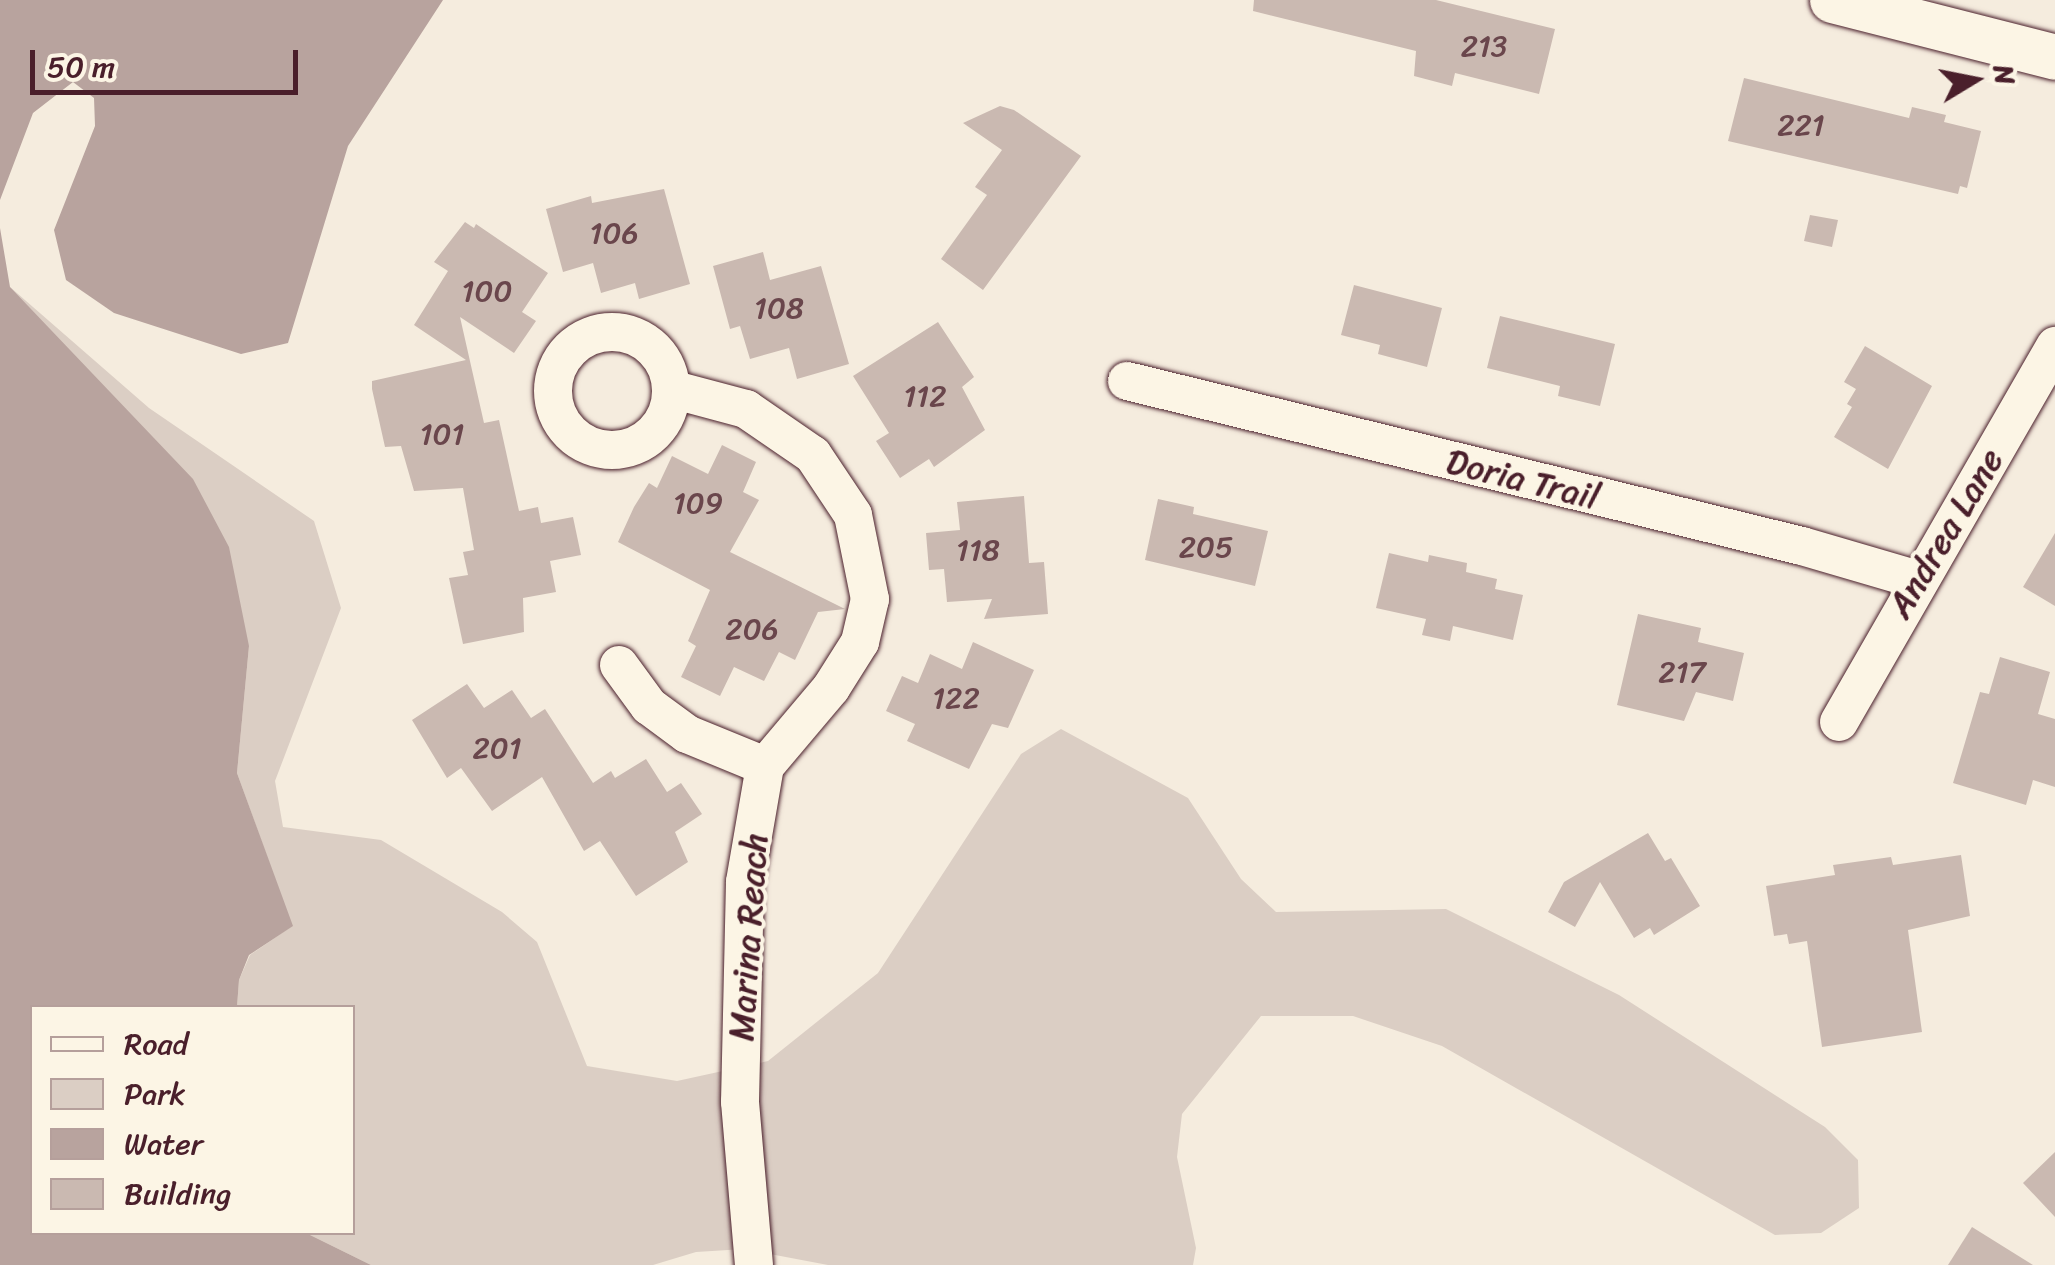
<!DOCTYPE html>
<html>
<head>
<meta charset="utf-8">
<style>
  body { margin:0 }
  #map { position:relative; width:2055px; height:1265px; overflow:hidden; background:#f5ecde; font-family:Sriracha,sans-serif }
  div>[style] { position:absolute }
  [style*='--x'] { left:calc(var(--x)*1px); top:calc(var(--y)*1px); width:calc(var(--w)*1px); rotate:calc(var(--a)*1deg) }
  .green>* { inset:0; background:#dbcec4 }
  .water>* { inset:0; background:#b8a39e }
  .building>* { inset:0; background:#cab9b1 }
  .roads { filter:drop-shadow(0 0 2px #4a1f2b) drop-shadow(0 0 2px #4a1f2b) }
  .minor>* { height:38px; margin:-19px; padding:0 19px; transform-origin:19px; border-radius:19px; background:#fcf5e5 }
  .minor>.ring { margin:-19px; padding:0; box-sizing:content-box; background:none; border:38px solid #fcf5e5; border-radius:50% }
  .tertiary>* { height:45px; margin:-22.5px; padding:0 22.5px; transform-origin:22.5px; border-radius:22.5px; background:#fcf5e5 }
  span { translate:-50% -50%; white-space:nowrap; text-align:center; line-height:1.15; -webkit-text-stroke:8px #fcf5e5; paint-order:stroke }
  .number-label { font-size:30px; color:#6a464c }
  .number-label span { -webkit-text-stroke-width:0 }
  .street-label { font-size:35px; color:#4a1f2b }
  .legend { position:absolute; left:30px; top:1005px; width:325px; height:230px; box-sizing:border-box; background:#fcf5e5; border:2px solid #b59f9b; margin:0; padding:12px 18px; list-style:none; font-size:30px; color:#4a1f2b }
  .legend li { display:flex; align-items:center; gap:20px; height:50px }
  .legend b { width:50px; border:2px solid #b59f9b }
  .north { position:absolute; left:1925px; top:30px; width:100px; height:100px; -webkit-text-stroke:8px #fcf5e5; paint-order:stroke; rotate:80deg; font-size:28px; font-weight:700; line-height:40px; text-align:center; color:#4a1f2b }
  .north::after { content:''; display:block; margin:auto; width:35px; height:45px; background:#4a1f2b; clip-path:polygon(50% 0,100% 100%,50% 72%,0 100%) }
  .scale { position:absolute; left:30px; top:50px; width:268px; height:45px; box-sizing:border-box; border:5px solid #4a1f2b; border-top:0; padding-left:12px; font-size:30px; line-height:35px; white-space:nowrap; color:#4a1f2b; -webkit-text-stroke:8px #fcf5e5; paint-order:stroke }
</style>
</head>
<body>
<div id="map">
  <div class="green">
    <div style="clip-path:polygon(10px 287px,149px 408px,314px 521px,341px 608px,275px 781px,283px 827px,381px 840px,502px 912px,537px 942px,587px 1066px,677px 1081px,768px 1061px,878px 973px,1021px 754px,1061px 729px,1188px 798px,1241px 879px,1276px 912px,1446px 909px,1619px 995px,1825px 1127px,1858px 1160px,1859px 1208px,1821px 1233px,1775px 1235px,1442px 1046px,1353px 1016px,1261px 1016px,1182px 1114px,1177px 1157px,1196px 1248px,1193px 1265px,828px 1265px,744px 1249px,696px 1252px,653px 1265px,371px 1265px,306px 1233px,352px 1232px,352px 1008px,237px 1007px,239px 980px,250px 955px,292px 926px,237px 773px,249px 646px)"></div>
  </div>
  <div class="water">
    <div style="clip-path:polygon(0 0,443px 0,348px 146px,288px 343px,241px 354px,114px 313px,66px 280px,54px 230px,95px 126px,94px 98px,73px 82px,33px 113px,0 200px)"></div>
    <div style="clip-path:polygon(0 228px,10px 287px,193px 479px,229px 547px,249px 646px,237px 773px,293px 926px,249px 955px,239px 980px,237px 1007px,32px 1008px,32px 1232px,306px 1233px,371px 1265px,0 1265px)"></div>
  </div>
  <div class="building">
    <div style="clip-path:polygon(1254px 0,1436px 0,1555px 29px,1539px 94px,1455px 73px,1452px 86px,1414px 76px,1416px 51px,1253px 11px)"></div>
    <div style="clip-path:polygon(1744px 78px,1909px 118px,1912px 107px,1946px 115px,1944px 122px,1981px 131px,1967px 188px,1960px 186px,1958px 194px,1728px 141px)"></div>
    <div style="clip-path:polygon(1000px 106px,1014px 110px,1081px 156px,983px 290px,941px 259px,987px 195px,975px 187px,1002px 150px,963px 123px)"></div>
    <div style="clip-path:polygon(664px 189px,690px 284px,639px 299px,635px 283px,601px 293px,593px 263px,563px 272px,546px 209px,591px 196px,592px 203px)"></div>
    <div style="clip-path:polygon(1810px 215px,1838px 220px,1832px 247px,1804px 241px)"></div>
    <div style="clip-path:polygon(465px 222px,474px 228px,476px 224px,548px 273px,522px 312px,536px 321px,514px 353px,460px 317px,484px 423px,499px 420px,519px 511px,538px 507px,541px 523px,573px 517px,581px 555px,550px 561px,556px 592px,523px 598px,524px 632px,463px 644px,449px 578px,468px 575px,463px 552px,474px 550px,463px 488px,414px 491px,401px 446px,385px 447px,372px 389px,372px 381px,466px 360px,414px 325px,448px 271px,434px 262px)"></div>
    <div style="clip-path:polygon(763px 252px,770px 280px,821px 266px,849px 364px,797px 379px,789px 348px,750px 359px,740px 326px,730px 329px,713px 266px)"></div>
    <div style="clip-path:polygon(1354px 285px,1442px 308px,1427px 367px,1378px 354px,1380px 345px,1341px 335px)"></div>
    <div style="clip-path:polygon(1500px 316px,1615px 344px,1600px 406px,1558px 396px,1560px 386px,1487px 368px)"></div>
    <div style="clip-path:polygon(938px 322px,974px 377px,962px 387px,985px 430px,934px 467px,929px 459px,900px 478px,876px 441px,889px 433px,853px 376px)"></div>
    <div style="clip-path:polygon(1865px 346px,1932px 386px,1888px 469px,1834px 437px,1852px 407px,1847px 404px,1856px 389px,1844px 382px)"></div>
    <div style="clip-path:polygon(722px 445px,756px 462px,743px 492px,759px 500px,730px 552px,845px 609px,818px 612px,795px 660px,779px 652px,764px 681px,734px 667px,720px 696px,681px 677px,696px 646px,688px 641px,710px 590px,618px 542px,634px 507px,649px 483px,657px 488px,672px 456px,708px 474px)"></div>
    <div style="clip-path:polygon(1024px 496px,1029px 563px,1044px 562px,1048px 614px,984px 619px,992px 599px,947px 602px,944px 569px,929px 570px,926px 533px,960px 530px,957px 502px)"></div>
    <div style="clip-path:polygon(1158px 499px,1194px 507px,1193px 514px,1268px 531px,1255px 586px,1145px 560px)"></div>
    <div style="clip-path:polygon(2055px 533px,2055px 606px,2023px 587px)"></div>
    <div style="clip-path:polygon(1389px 553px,1428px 562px,1429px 555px,1467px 563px,1466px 572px,1497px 579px,1495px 589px,1523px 595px,1513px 640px,1453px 626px,1450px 641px,1422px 635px,1426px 619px,1376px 608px)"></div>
    <div style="clip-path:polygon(1638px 614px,1701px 628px,1698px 642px,1744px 653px,1733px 701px,1696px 692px,1684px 721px,1617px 705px)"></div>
    <div style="clip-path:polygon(973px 642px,1034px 670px,1008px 728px,992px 724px,969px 769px,907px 741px,915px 724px,886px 711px,902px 676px,918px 683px,930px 654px,962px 669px)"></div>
    <div style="clip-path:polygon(2000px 657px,2050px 672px,2038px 714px,2055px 719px,2055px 787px,2033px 780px,2026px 805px,1953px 783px,1980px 692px,1989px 694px)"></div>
    <div style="clip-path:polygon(467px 684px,484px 708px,512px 690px,531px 718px,545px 709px,593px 783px,611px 771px,615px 778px,646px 759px,667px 792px,681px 783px,702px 814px,675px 832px,688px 862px,636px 896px,600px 841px,584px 851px,542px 777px,492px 811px,461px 768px,447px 778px,412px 720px)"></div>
    <div style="clip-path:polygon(1648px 833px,1665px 861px,1671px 858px,1700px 906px,1654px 935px,1650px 928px,1634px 938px,1600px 882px,1575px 927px,1548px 912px,1564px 882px)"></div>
    <div style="clip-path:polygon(1961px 855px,1970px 916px,1908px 930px,1922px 1032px,1822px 1047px,1807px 941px,1789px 944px,1787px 934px,1774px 936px,1766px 886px,1835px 875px,1833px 865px,1891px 857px,1893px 865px)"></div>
    <div style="clip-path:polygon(2055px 1152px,2055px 1217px,2023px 1183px)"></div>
    <div style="clip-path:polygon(1972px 1227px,2033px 1265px,1948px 1265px)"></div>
  </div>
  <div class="roads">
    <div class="minor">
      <div class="ring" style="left:553px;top:332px;width:80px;height:80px"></div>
      <div style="--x:1127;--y:381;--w:695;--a:13.74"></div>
      <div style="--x:1802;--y:546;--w:121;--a:16.3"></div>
      <div style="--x:671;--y:389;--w:78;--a:14.9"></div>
      <div style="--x:746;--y:409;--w:81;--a:34.5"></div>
      <div style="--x:813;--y:455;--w:72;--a:56.3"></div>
      <div style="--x:853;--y:515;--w:86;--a:78.6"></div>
      <div style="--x:870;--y:599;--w:44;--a:103.1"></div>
      <div style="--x:860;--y:642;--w:54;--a:122.2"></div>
      <div style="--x:831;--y:688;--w:102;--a:130.2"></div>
      <div style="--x:765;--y:766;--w:118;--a:99.8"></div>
      <div style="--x:745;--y:882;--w:220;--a:91.3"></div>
      <div style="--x:740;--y:1102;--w:164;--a:85.1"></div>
      <div style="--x:619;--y:665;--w:51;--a:53.8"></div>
      <div style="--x:649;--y:706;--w:47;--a:36.4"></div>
      <div style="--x:687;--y:734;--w:84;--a:22.3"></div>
      <div style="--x:1839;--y:722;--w:434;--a:-60.1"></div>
    </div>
    <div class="tertiary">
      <div style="--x:1832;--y:0;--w:230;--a:14.3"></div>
    </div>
  </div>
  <div class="number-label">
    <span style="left:1484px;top:46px">213</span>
    <span style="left:1801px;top:125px">221</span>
    <span style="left:614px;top:233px">106</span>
    <span style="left:487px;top:291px">100</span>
    <span style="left:779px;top:308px">108</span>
    <span style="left:925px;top:396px">112</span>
    <span style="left:442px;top:434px">101</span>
    <span style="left:698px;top:503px">109</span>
    <span style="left:1206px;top:547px">205</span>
    <span style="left:978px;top:550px">118</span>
    <span style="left:752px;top:629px">206</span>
    <span style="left:1682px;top:672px">217</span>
    <span style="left:956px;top:698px">122</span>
    <span style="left:497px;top:748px">201</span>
  </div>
  <div class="street-label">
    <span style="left:1523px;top:479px;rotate:14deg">Doria Trail</span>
    <span style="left:1945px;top:533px;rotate:-59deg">Andrea Lane</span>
    <span style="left:748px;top:937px;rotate:-86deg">Marina Reach</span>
  </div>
  <ul class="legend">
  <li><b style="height:12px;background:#fcf5e5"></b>Road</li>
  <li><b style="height:28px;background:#dbcec4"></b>Park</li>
  <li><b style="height:28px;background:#b8a39e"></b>Water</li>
  <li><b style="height:28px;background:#cab9b1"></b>Building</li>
  </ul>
  <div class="north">N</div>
  <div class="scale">50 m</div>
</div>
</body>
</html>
